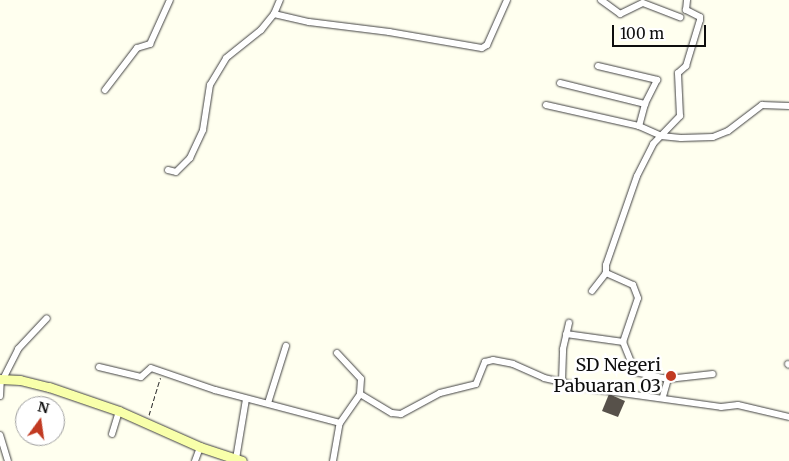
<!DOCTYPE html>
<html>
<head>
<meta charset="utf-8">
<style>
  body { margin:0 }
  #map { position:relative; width:789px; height:461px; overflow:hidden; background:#ffffef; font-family:Merriweather,serif }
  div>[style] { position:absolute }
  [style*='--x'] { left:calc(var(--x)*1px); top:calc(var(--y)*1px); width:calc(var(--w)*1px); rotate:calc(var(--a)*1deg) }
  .building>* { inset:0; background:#57514a }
  .path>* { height:1px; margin-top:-0.5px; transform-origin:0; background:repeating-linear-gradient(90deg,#303030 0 5px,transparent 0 7.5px) }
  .roads { filter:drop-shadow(0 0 1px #414141) drop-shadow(0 0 1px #414141) }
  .street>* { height:6px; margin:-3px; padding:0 3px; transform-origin:3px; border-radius:3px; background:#fff }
  .secondary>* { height:9px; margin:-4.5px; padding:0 4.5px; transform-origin:4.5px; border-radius:4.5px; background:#f8ffaa }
  .dots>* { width:14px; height:14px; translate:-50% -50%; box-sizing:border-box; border:2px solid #fff; border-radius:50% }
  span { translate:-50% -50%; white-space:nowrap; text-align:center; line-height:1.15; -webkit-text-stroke:5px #fff; paint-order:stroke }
  .poi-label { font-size:18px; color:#0e0e0e }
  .right { translate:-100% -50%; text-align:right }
  .north { position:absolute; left:15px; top:396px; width:50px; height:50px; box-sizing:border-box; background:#fff; border:1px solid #9f9f9f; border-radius:50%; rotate:14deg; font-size:14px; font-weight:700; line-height:20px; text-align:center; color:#0e0e0e }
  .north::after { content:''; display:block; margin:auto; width:18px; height:22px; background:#c13a22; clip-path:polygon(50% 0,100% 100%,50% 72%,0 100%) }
  .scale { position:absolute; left:612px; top:25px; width:94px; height:22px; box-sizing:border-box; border:2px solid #0e0e0e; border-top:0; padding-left:6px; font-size:15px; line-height:18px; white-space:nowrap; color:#0e0e0e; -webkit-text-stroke:4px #fff; paint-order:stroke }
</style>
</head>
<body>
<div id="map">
  <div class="building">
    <div style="clip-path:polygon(609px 394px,625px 401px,618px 417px,602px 411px)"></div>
  </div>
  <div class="path">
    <div style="--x:149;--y:415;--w:39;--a:-73"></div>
  </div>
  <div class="roads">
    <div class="street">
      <div style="--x:601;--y:0;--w:24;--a:36"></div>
      <div style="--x:620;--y:14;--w:25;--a:-26"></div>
      <div style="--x:643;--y:3;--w:40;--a:21"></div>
      <div style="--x:274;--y:14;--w:36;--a:13"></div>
      <div style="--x:309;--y:22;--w:81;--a:7.1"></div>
      <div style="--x:389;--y:32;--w:94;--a:9.8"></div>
      <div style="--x:482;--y:48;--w:6;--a:-31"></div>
      <div style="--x:487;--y:45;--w:49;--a:-66"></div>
      <div style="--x:598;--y:66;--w:61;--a:13.3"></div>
      <div style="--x:657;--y:80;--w:27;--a:117"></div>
      <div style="--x:560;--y:83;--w:88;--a:13.9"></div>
      <div style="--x:645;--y:104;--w:23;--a:105"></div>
      <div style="--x:105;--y:90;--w:53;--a:-52.7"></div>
      <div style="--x:137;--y:48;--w:14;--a:-17"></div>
      <div style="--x:150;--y:44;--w:48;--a:-65.6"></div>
      <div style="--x:546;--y:105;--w:95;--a:12.7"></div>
      <div style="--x:639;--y:126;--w:24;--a:24"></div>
      <div style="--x:661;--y:136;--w:20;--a:6"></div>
      <div style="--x:681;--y:138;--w:32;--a:-2"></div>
      <div style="--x:713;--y:137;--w:16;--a:-22"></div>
      <div style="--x:728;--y:131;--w:43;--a:-37.4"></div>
      <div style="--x:762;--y:105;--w:27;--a:2"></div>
      <div style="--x:168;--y:170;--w:8;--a:14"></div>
      <div style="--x:176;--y:172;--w:20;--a:-45"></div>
      <div style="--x:190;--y:158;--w:31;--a:-65"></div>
      <div style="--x:203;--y:130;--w:46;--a:-81.2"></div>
      <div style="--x:210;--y:85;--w:31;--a:-59"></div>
      <div style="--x:226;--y:58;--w:45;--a:-38.7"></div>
      <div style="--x:261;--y:30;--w:21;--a:-51"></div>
      <div style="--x:274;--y:14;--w:15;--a:-67"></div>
      <div style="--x:592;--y:291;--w:23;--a:-52"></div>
      <div style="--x:566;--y:334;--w:58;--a:8"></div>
      <div style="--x:623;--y:342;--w:32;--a:68"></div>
      <div style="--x:635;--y:372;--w:34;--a:12"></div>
      <div style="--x:668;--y:379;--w:19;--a:106"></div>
      <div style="--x:623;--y:342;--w:46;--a:-71.2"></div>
      <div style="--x:638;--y:298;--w:14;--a:-111"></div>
      <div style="--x:633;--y:285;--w:30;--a:-156"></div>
      <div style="--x:606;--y:273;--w:8;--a:-90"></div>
      <div style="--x:606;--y:265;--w:94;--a:-70.8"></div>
      <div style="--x:637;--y:176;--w:36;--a:-63"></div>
      <div style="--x:653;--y:144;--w:39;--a:-46"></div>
      <div style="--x:680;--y:116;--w:43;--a:-92.7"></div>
      <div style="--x:678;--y:73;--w:11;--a:-41"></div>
      <div style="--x:686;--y:66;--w:48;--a:-73.1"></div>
      <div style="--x:700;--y:20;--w:3;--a:-90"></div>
      <div style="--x:700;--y:17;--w:16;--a:-153"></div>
      <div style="--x:686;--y:10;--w:10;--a:-84"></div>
      <div style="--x:337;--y:353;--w:35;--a:47"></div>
      <div style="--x:361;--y:379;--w:15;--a:94"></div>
      <div style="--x:788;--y:364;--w:1;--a:45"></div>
      <div style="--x:99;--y:367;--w:43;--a:13.4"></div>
      <div style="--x:141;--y:377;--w:13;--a:-42"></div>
      <div style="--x:151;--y:368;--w:68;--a:19"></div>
      <div style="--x:215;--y:390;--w:129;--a:14.8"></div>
      <div style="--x:340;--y:423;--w:35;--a:-55"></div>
      <div style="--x:360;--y:394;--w:37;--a:31"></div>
      <div style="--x:392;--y:413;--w:9;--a:6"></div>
      <div style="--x:401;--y:414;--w:44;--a:-28.3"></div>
      <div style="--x:440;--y:393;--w:37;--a:-14"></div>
      <div style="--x:476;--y:384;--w:24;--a:-68"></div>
      <div style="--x:485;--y:362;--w:8;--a:-14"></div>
      <div style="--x:493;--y:360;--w:20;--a:11"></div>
      <div style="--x:513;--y:364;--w:34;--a:24"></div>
      <div style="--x:544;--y:378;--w:49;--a:12.9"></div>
      <div style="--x:592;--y:389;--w:130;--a:7.9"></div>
      <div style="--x:721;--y:407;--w:17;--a:-7"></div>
      <div style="--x:738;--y:405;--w:52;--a:13.2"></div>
      <div style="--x:3;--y:379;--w:34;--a:-63"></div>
      <div style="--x:18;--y:349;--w:42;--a:-46.9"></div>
      <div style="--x:668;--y:379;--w:45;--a:-6.3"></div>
      <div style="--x:562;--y:381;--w:32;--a:-88"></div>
      <div style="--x:563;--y:349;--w:27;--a:-77"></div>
      <div style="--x:0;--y:396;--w:17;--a:-87"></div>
      <div style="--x:268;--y:403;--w:60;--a:-72.5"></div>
      <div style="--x:112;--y:434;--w:24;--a:-73"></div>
      <div style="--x:0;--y:435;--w:27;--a:73"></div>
      <div style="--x:236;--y:459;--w:61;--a:-80.5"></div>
      <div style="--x:195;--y:461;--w:15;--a:-70"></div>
      <div style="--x:333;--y:461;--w:39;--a:-80"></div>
    </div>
    <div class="secondary">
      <div style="--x:0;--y:379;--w:20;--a:3"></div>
      <div style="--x:20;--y:380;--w:30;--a:14"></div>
      <div style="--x:49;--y:387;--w:74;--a:18.9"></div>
      <div style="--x:119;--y:411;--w:89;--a:24"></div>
      <div style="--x:200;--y:447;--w:44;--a:18.4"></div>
    </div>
  </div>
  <div class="dots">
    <div style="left:671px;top:376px;background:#c13a22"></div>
  </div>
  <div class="poi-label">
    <span class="right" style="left:661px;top:376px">SD Negeri<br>Pabuaran 03</span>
  </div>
  <div class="north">N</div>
  <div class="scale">100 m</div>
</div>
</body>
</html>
